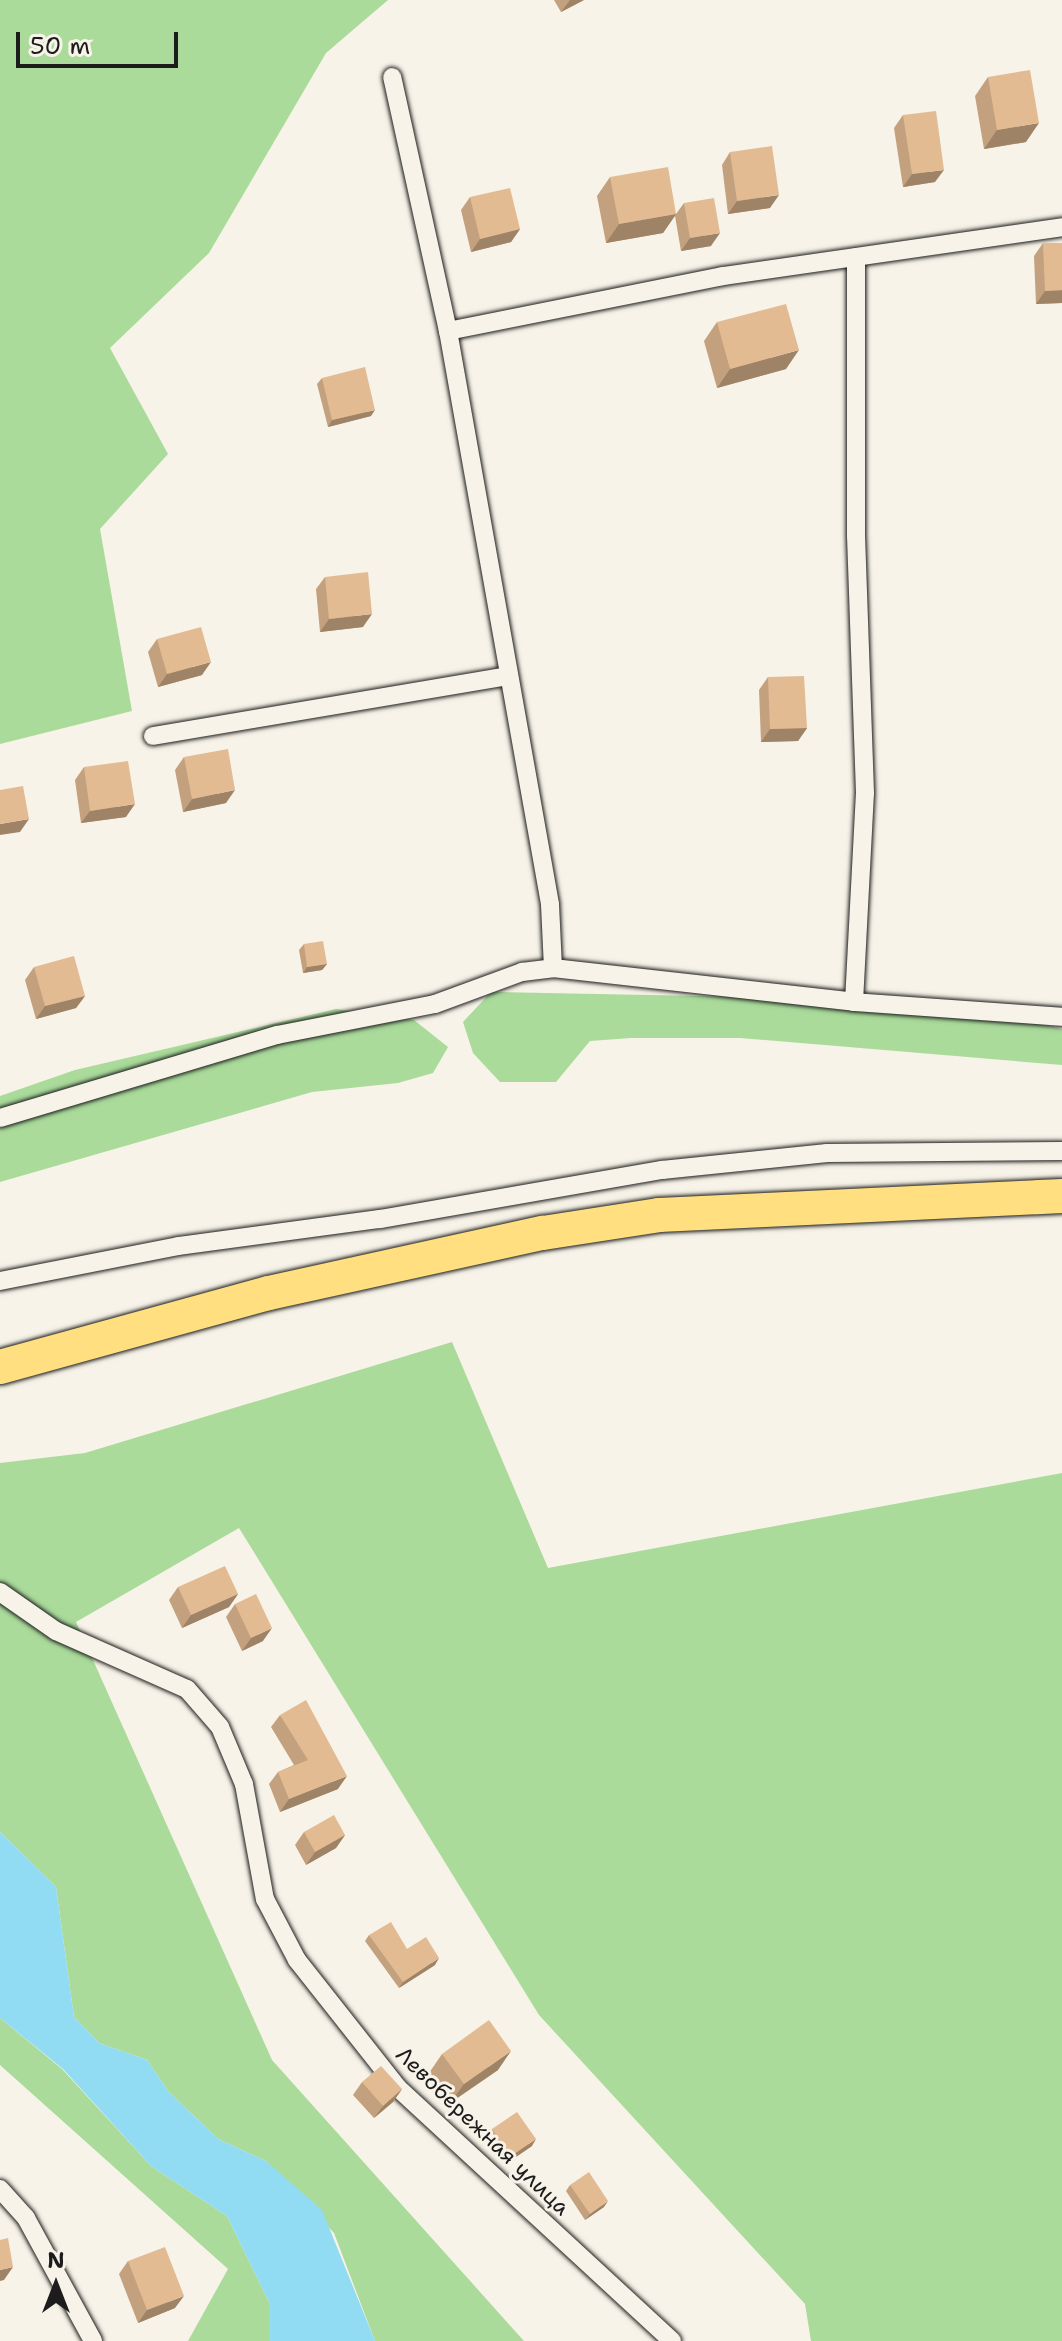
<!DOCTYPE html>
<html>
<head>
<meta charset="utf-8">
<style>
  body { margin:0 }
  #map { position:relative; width:1062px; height:2341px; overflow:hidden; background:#f7f3e8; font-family:"Shantell Sans",sans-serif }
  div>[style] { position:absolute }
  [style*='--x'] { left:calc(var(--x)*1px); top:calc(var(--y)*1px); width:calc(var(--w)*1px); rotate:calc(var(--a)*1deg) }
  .green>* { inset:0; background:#aadb9b }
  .water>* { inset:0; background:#92dcf3 }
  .roads { filter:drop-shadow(0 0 2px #1c1c1c) drop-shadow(0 0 2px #1c1c1c) }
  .street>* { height:18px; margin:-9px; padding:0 9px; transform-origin:9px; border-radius:9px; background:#f7f3e8 }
  .highway>* { height:34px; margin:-17px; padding:0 17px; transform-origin:17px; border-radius:17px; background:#ffdf80 }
  .wall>* { inset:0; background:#c3a17e }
  .shaded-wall>* { inset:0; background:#9f8367 }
  .building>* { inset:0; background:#e3bb93 }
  span { translate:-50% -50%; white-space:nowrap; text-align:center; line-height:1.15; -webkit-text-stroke:6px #f7f3e8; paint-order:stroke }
  .street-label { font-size:22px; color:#1c1c1c }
  .north { position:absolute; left:16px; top:2245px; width:80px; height:80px; -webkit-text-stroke:6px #f7f3e8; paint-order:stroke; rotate:0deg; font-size:22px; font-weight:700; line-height:32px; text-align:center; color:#1c1c1c }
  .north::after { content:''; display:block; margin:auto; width:28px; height:36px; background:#1c1c1c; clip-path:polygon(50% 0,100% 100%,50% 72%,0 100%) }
  .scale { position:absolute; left:16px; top:32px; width:162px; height:36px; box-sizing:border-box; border:4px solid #1c1c1c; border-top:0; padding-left:10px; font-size:24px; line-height:28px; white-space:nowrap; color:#1c1c1c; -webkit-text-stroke:6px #f7f3e8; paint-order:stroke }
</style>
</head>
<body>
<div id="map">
  <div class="green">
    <div style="clip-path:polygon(0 0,388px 0,326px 53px,209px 253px,110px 348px,168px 454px,100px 529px,132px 711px,0 744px)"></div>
    <div style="clip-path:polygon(491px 992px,752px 997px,985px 1012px,1062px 1029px,1062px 1065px,740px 1038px,631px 1038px,590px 1041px,556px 1082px,500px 1082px,473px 1053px,463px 1022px)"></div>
    <div style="clip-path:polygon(336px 1009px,414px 1020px,448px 1047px,433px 1073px,398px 1083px,312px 1092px,0 1182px,0 1096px,75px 1070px)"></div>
    <div style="clip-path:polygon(452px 1342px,548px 1568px,1062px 1473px,1062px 2341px,811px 2341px,805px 2304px,539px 2015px,239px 1528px,76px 1622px,272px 2060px,524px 2341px,375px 2341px,334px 2233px,266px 2161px,218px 2139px,168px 2091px,147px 2060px,99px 2043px,74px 2017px,56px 1887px,0 1832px,0 1463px,85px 1453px)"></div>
    <div style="clip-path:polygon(0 2018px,62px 2069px,151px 2166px,227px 2216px,269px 2302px,269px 2341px,188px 2341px,228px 2269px,0 2065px)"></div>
  </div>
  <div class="water">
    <div style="clip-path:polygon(0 1832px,56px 1887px,74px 2017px,99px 2043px,147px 2060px,168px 2091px,218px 2139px,266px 2161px,322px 2210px,375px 2341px,269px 2341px,269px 2302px,227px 2216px,151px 2166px,63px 2069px,0 2018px)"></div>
  </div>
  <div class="roads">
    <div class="street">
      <div style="--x:448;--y:331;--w:280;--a:-11.3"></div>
      <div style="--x:723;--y:276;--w:343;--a:-8.2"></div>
      <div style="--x:153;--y:736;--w:361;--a:-9.6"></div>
      <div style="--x:553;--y:968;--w:303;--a:6.4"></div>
      <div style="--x:854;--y:1002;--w:209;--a:4.1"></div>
      <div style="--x:854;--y:1002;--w:209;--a:-87"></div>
      <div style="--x:865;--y:793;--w:257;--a:-92"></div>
      <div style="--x:856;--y:536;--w:279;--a:-90"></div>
      <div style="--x:0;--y:1118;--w:289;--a:-16.7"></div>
      <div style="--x:277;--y:1035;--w:161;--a:-11.1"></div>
      <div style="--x:435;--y:1004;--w:93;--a:-20.2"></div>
      <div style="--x:522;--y:972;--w:31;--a:-7"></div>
      <div style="--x:553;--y:968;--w:64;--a:-92.7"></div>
      <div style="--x:550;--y:904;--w:582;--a:-100.09"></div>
      <div style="--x:448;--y:331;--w:260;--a:-102.4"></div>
      <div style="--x:0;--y:1281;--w:182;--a:-11.1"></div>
      <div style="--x:179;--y:1246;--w:203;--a:-7.7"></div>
      <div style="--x:380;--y:1219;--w:286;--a:-9.9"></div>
      <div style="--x:662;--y:1170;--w:166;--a:-5.9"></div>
      <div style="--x:827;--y:1153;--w:235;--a:-0.5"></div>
      <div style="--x:0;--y:1592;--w:68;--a:34.9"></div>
      <div style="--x:56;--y:1631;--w:143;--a:23.9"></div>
      <div style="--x:187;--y:1689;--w:50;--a:49"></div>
      <div style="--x:220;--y:1727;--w:62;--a:67.2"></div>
      <div style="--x:244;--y:1784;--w:117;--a:79.7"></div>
      <div style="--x:265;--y:1899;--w:69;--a:62.3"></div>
      <div style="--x:297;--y:1960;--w:163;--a:51.7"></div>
      <div style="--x:398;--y:2088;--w:373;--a:42.7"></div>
      <div style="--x:0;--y:2189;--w:39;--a:48"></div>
      <div style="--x:26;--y:2218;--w:140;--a:61.4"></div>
    </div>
    <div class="highway">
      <div style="--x:0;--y:1367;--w:279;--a:-15.4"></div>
      <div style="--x:269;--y:1293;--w:280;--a:-12.4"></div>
      <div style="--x:543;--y:1233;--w:117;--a:-8.8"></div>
      <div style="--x:659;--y:1215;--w:403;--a:-2.7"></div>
    </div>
  </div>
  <div class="wall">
    <div style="clip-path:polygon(554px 0,584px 0,561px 12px)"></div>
    <div style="clip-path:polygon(988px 77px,1026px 142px,984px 149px,975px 96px)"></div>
    <div style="clip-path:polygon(903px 115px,935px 182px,903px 187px,894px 128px)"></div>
    <div style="clip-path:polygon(730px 152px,770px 208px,728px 214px,722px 165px)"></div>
    <div style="clip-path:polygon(610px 177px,676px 214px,684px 203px,711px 246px,681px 251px,675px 216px,663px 233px,606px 243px,597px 196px)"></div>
    <div style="clip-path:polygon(470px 197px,520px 229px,511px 242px,471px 252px,461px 210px)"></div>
    <div style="clip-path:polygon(1043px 243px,1062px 303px,1036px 304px,1034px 256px)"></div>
    <div style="clip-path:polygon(717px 322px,786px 369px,717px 388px,704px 341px)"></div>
    <div style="clip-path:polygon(322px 378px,371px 416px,328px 427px,317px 384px)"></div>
    <div style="clip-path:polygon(325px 577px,363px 627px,320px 632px,316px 589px)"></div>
    <div style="clip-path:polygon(157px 639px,202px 675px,158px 687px,148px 652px)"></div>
    <div style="clip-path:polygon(768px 677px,807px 728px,798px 741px,761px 742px,759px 690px)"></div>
    <div style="clip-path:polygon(184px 757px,226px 803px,183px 812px,175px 770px)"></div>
    <div style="clip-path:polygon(84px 767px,126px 817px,81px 823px,75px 780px)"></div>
    <div style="clip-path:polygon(304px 944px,327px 964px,322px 970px,303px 973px,299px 950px)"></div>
    <div style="clip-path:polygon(34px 967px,85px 996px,76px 1008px,36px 1019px,25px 980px)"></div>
    <div style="clip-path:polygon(178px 1587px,238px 1594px,229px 1607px,182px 1628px,169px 1600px)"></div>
    <div style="clip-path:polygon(235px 1604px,263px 1641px,242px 1651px,226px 1617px)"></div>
    <div style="clip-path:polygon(280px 1715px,338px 1789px,280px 1812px,269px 1784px,278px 1772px,294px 1765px,271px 1727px)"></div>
    <div style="clip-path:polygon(304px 1832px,345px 1835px,336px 1848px,306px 1865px,295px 1845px)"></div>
    <div style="clip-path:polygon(369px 1935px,407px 1949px,435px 1965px,399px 1988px,365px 1941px)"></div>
    <div style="clip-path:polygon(442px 2054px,498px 2070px,450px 2103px,429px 2073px)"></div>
    <div style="clip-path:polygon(362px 2082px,402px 2089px,393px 2102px,374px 2118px,353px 2095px)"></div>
    <div style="clip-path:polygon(492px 2129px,532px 2146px,507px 2163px,488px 2135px)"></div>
    <div style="clip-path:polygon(570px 2185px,604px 2207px,585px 2220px,566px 2191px)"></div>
    <div style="clip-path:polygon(128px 2261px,175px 2308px,138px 2323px,119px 2274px)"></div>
  </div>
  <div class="shaded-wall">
    <div style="clip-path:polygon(570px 0,584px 0,561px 12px)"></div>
    <div style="clip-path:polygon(1039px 123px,1026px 142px,984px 149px,997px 130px)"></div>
    <div style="clip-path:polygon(944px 170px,935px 182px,903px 187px,912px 174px)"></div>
    <div style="clip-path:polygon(779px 195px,770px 208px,728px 214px,737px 201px)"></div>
    <div style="clip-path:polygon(676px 214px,663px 233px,606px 243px,619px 224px)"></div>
    <div style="clip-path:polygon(520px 229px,511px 242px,471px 252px,480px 239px)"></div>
    <div style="clip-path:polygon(720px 233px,711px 246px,681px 251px,690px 238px)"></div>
    <div style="clip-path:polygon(1062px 290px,1062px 303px,1036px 304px,1045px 291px)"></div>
    <div style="clip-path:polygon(799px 350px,786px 369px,717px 388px,730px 369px)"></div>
    <div style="clip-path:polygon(375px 410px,371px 416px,328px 427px,332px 420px)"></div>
    <div style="clip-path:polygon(372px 614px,363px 627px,320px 632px,329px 619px)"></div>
    <div style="clip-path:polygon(211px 662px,202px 675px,158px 687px,167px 674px)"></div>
    <div style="clip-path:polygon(807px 728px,798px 741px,761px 742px,770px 729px)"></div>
    <div style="clip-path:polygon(235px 790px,226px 803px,183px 812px,192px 799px)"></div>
    <div style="clip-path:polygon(135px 804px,126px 817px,81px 823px,90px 811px)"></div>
    <div style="clip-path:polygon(29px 819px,20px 832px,0 835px,0 824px)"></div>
    <div style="clip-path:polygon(327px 964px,322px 970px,303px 973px,307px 967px)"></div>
    <div style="clip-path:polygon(85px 996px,76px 1008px,36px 1019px,45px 1006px)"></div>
    <div style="clip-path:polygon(238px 1594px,229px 1607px,182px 1628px,191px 1615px)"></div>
    <div style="clip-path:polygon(272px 1628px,263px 1641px,242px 1651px,251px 1638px)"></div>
    <div style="clip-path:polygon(347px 1776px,338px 1789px,280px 1812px,289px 1799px)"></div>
    <div style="clip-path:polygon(345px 1835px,336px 1848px,306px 1865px,315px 1852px)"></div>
    <div style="clip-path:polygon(439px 1958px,435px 1965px,399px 1988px,403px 1982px)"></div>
    <div style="clip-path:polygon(511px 2051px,498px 2070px,450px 2103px,464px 2084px)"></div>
    <div style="clip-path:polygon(402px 2089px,393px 2102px,374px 2118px,383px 2106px)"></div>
    <div style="clip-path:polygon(536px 2139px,532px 2146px,507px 2163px,511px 2156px)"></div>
    <div style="clip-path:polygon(608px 2201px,604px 2207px,585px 2220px,590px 2214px)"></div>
    <div style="clip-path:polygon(13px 2267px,4px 2280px,0 2281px,0 2270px)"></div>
    <div style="clip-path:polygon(184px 2296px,175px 2308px,138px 2323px,147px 2310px)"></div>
  </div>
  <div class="building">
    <div style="clip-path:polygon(1030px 70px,1039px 123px,997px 130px,988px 77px)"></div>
    <div style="clip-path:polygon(936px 111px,944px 170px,912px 174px,903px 115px)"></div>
    <div style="clip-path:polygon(772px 146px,779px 195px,737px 201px,730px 152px)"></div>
    <div style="clip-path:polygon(668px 167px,676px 214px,619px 224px,610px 177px)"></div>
    <div style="clip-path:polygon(510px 188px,520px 229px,480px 239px,470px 197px)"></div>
    <div style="clip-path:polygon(714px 198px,720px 233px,690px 238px,684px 203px)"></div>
    <div style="clip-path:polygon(1043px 243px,1062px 243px,1062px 290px,1045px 291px)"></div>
    <div style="clip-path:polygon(786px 304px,799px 350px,730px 369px,717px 322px)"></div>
    <div style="clip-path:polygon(365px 367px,375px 410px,332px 420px,322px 378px)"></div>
    <div style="clip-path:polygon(368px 572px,372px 614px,329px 619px,325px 577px)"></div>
    <div style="clip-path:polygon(201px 627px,211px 662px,167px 674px,157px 639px)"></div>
    <div style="clip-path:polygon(804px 676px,807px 728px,770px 729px,768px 677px)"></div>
    <div style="clip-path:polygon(228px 749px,235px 790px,192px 799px,184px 757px)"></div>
    <div style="clip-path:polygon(128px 761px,135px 804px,90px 811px,84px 767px)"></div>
    <div style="clip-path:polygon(23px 786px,29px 819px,0 824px,0 790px)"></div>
    <div style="clip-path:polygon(323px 941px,327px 964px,307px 967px,304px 944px)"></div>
    <div style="clip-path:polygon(74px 956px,85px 996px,45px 1006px,34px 967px)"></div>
    <div style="clip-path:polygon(225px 1566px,238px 1594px,191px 1615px,178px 1587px)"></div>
    <div style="clip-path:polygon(256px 1594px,272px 1628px,251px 1638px,235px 1604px)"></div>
    <div style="clip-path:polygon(306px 1700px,347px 1776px,289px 1799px,278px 1772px,308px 1760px,280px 1715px)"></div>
    <div style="clip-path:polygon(334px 1815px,345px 1835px,315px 1852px,304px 1832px)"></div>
    <div style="clip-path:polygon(391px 1922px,407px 1949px,426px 1937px,439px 1958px,403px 1982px,369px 1935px)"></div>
    <div style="clip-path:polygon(489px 2020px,511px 2051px,464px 2084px,442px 2054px)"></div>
    <div style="clip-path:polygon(381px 2066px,402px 2089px,383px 2106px,362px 2082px)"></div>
    <div style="clip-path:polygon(517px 2112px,536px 2139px,511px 2156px,492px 2129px)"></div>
    <div style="clip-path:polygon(589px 2172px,608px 2201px,590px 2214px,570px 2185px)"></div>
    <div style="clip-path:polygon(8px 2238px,13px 2267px,0 2270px,0 2240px)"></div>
    <div style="clip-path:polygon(165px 2247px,184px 2296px,147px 2310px,128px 2261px)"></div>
  </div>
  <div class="street-label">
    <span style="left:483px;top:2131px;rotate:44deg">Левобережная улица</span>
  </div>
  <div class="north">N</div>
  <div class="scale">50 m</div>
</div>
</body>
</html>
